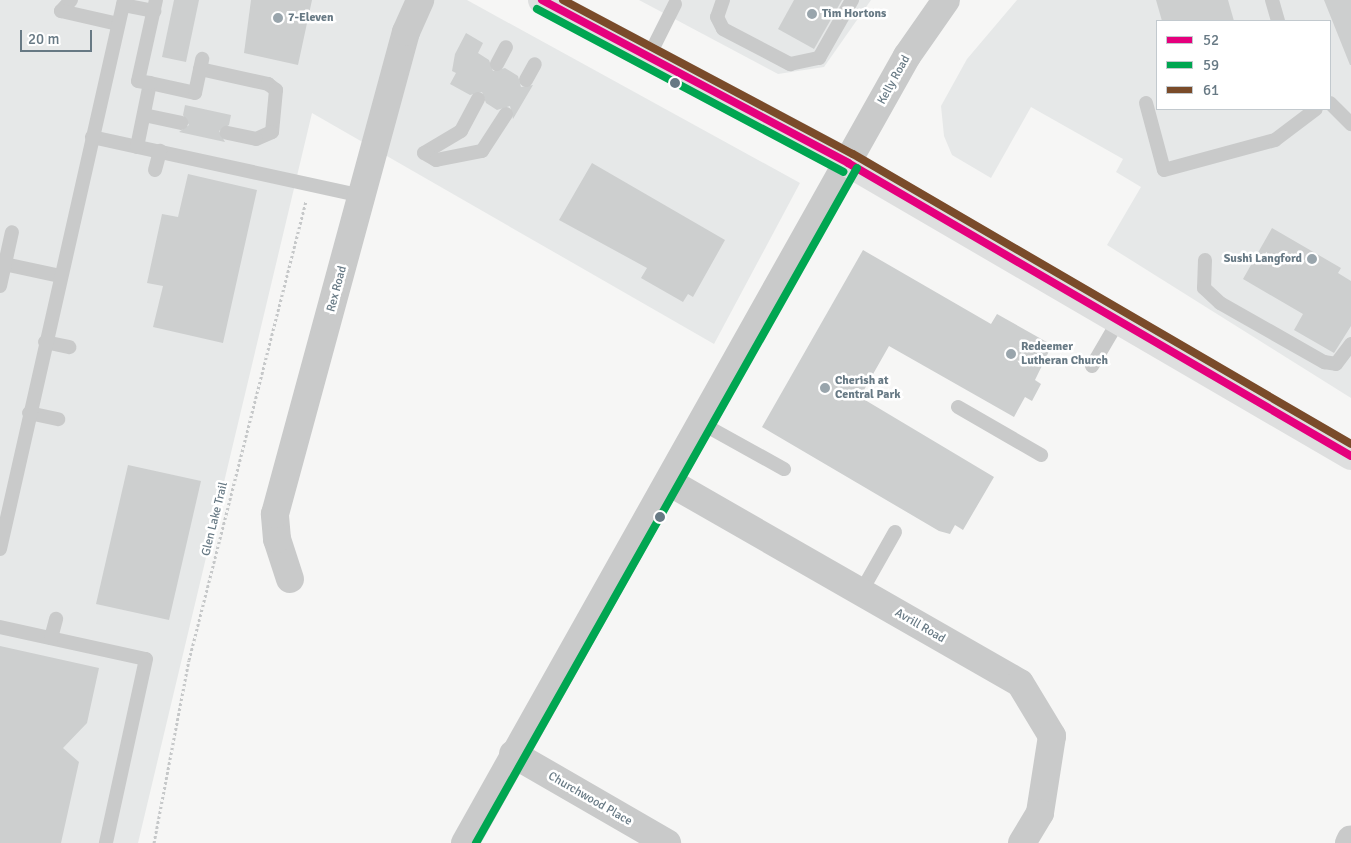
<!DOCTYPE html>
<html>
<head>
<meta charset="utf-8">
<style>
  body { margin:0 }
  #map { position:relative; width:1351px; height:843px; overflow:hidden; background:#f6f6f5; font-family:Signika,sans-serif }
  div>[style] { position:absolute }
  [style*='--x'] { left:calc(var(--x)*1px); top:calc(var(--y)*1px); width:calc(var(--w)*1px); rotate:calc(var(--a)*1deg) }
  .built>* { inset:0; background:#e6e8e8 }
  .building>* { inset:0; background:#cdcfcf }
  .path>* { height:3px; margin-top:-1.5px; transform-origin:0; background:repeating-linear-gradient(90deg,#c6c8c9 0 2.5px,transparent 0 5px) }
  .service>* { height:14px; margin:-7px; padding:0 7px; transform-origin:7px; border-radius:7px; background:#c9caca }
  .minor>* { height:28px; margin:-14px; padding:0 14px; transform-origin:14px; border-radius:14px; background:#c9caca }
  .tertiary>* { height:28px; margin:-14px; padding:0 14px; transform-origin:14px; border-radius:14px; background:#c9caca }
  .secondary>* { height:28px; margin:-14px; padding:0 14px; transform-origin:14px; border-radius:14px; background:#dedfdf }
  .bus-1>* { height:8px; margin:-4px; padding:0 4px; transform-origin:4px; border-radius:4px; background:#e5007d }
  .bus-2>* { height:8px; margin:-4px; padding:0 4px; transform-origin:4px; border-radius:4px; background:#00a651 }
  .bus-3>* { height:8px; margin:-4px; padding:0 4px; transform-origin:4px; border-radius:4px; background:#7a4b2a }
  .dots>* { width:14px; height:14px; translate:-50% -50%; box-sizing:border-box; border:2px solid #fff; border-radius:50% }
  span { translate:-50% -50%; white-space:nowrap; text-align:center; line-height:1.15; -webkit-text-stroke:5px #fff; paint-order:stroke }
  .poi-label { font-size:12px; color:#677984; font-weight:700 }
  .left { translate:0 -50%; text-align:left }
  .right { translate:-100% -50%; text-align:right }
  .street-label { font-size:12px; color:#677984 }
  .legend { position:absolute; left:1156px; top:20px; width:175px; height:90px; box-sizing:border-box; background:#fff; border:1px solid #c2c9ce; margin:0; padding:6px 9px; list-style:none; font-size:15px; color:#677984 }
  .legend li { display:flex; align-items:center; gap:10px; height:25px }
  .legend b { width:25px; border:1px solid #c2c9ce }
  .scale { position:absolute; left:20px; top:30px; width:72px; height:22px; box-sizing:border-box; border:2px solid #677984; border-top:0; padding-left:6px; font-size:15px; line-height:18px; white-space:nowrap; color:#677984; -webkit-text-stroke:4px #fff; paint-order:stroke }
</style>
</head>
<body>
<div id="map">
  <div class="built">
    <div style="clip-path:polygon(0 0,467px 0,800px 183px,714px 344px,312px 113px,138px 843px,0 843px)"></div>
    <div style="clip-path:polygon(639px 0,871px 0,824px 67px,778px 74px)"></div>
    <div style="clip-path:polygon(evenodd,1017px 0,1351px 0,1351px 398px,1107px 245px,1141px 187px,1116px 172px,1123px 159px,1031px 107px,991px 178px,952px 155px,944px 136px,941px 106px,967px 59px,1017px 0,1157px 21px,1330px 21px,1330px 109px,1157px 109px,1157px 21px)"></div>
  </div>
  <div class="building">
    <div style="clip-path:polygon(174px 0,199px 0,186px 62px,162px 57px)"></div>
    <div style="clip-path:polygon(251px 0,312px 0,298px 65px,244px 53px)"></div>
    <div style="clip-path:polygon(794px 0,842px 0,814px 49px,778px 29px)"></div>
    <div style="clip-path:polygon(1156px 0,1228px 0,1234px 21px,1162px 21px)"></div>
    <div style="clip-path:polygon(1324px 0,1351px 0,1351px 65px,1350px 65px)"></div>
    <div style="clip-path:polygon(466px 33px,483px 43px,478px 53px,489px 60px,493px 71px,505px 68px,518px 76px,521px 87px,533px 85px,513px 119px,510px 106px,497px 110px,486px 103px,482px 92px,470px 95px,450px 84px,456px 73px,452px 71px,455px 54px)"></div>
    <div style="clip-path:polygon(185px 105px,231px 115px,229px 125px,219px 131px,225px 142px,179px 132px,189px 125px,183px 115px)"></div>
    <div style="clip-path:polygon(592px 163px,725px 240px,693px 297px,688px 294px,683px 302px,641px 278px,647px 268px,559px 220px)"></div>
    <div style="clip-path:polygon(188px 174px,257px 190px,223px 343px,153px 327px,163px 286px,147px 283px,162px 214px,178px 217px)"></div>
    <div style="clip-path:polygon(1272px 228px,1341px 268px,1338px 273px,1351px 281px,1351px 326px,1334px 353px,1294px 330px,1303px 314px,1243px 279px)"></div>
    <div style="clip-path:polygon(863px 250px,991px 324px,997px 314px,1052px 345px,1035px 380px,1041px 384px,1032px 401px,1025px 397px,1014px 417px,889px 346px,860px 397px,994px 477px,963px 530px,955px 525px,950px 534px,939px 531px,762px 427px)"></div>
    <div style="clip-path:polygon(128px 465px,201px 481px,169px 620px,96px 604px)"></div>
    <div style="clip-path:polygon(0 646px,99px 668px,87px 723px,63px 748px,79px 762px,61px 843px,0 843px)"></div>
  </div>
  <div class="path">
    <div style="--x:154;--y:843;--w:186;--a:-79.2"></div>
    <div style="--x:189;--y:660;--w:473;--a:-75.7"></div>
  </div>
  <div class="service">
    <div style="--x:71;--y:0;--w:15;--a:132"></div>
    <div style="--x:61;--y:11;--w:58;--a:12.8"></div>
    <div style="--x:723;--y:0;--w:18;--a:109"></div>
    <div style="--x:717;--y:17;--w:13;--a:63"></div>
    <div style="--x:723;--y:29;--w:76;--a:27.6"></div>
    <div style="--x:790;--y:64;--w:30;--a:-12"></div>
    <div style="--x:819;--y:58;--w:67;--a:-60.4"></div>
    <div style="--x:1272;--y:0;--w:22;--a:74"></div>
    <div style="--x:123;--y:5;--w:32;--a:11"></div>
    <div style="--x:649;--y:56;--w:58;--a:-63.4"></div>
    <div style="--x:497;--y:64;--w:19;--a:-62"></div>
    <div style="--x:200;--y:69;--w:70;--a:12.4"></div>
    <div style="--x:268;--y:84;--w:10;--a:37"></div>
    <div style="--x:276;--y:90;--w:42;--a:95.4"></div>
    <div style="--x:272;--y:132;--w:17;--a:156"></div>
    <div style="--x:256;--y:139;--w:30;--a:-168"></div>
    <div style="--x:526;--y:80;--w:18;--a:-61"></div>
    <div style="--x:150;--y:83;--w:46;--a:12.5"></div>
    <div style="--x:195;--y:93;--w:35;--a:-78"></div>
    <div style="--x:478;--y:99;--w:36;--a:118"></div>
    <div style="--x:461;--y:131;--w:43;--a:149.3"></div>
    <div style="--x:424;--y:153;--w:14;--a:30"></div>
    <div style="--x:436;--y:160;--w:47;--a:-11.1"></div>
    <div style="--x:482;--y:151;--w:44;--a:-57"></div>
    <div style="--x:1146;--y:103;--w:69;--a:75"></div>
    <div style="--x:1164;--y:170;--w:115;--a:-15.1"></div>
    <div style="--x:1275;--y:140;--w:51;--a:-37.1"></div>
    <div style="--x:1330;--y:103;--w:30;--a:45"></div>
    <div style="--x:144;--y:115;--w:38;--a:12"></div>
    <div style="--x:92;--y:137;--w:276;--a:12.3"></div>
    <div style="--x:137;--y:147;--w:65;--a:-78.5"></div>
    <div style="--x:150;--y:83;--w:12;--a:-171"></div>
    <div style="--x:138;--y:81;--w:83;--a:-77.5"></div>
    <div style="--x:155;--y:170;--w:20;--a:-75"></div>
    <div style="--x:1205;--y:260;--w:28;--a:92"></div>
    <div style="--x:1204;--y:288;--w:22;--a:43"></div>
    <div style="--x:1220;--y:303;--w:120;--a:29.6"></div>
    <div style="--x:1324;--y:362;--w:12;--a:9"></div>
    <div style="--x:1336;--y:364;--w:25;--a:-53"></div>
    <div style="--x:0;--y:263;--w:61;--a:12.2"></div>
    <div style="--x:0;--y:286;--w:55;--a:-77.5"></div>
    <div style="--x:45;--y:342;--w:25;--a:12"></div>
    <div style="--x:1092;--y:366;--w:56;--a:-59.7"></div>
    <div style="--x:958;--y:407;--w:96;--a:30"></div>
    <div style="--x:29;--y:413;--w:30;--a:12"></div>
    <div style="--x:701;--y:423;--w:95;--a:29"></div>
    <div style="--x:0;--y:549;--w:563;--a:-77.27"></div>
    <div style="--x:861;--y:592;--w:69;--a:-60.5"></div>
    <div style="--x:0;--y:627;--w:149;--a:12.4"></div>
    <div style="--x:146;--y:659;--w:188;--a:102.3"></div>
    <div style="--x:51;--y:638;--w:20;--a:-75"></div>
  </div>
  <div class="minor">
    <div style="--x:669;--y:482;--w:404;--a:29.8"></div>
    <div style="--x:1020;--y:683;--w:62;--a:58.9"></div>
    <div style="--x:1052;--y:736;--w:78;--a:98.9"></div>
    <div style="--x:1040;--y:813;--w:35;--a:121"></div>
    <div style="--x:290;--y:579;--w:42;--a:-108"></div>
    <div style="--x:277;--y:539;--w:25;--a:-95"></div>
    <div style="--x:275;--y:514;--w:499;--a:-74.8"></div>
    <div style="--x:406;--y:32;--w:35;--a:-66"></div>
    <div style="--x:513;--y:754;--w:178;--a:30"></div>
    <div style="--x:1349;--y:843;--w:4;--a:-63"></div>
  </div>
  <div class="tertiary">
    <div style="--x:465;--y:843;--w:903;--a:-60.68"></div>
    <div style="--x:907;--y:56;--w:68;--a:-55.1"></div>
  </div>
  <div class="secondary">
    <div style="--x:542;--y:0;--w:347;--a:28"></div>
    <div style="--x:848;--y:163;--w:582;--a:30.22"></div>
  </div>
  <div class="bus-1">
    <div style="--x:542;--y:0;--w:347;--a:28"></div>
    <div style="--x:848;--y:163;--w:582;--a:30.22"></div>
  </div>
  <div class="bus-2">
    <div style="--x:537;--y:9;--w:347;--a:28"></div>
    <div style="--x:476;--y:843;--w:775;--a:-60.56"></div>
  </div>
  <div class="bus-3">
    <div style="--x:563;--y:0;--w:328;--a:28"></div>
    <div style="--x:853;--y:154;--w:576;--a:30.21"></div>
  </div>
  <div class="dots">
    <div style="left:812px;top:14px;background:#99a5ac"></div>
    <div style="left:278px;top:18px;background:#99a5ac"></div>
    <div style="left:675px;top:83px;background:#677984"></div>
    <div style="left:1312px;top:259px;background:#99a5ac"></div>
    <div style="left:1011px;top:354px;background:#99a5ac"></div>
    <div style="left:825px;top:388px;background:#99a5ac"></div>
    <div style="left:660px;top:517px;background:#677984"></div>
  </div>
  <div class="poi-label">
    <span class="left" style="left:822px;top:14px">Tim Hortons</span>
    <span class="left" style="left:288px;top:18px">7-Eleven</span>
    <span class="right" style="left:1302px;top:259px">Sushi Langford</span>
    <span class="left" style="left:1021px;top:354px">Redeemer<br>Lutheran Church</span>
    <span class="left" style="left:835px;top:388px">Cherish at<br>Central Park</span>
  </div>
  <div class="street-label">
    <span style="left:894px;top:80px;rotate:-61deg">Kelly Road</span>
    <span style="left:337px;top:289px;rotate:-75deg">Rex Road</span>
    <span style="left:215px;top:519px;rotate:-76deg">Glen Lake Trail</span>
    <span style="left:920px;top:626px;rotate:30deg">Avrill Road</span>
    <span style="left:590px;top:799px;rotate:30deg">Churchwood Place</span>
  </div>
  <ul class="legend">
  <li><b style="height:6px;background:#e5007d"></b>52</li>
  <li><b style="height:6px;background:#00a651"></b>59</li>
  <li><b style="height:6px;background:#7a4b2a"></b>61</li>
  </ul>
  <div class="scale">20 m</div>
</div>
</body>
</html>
